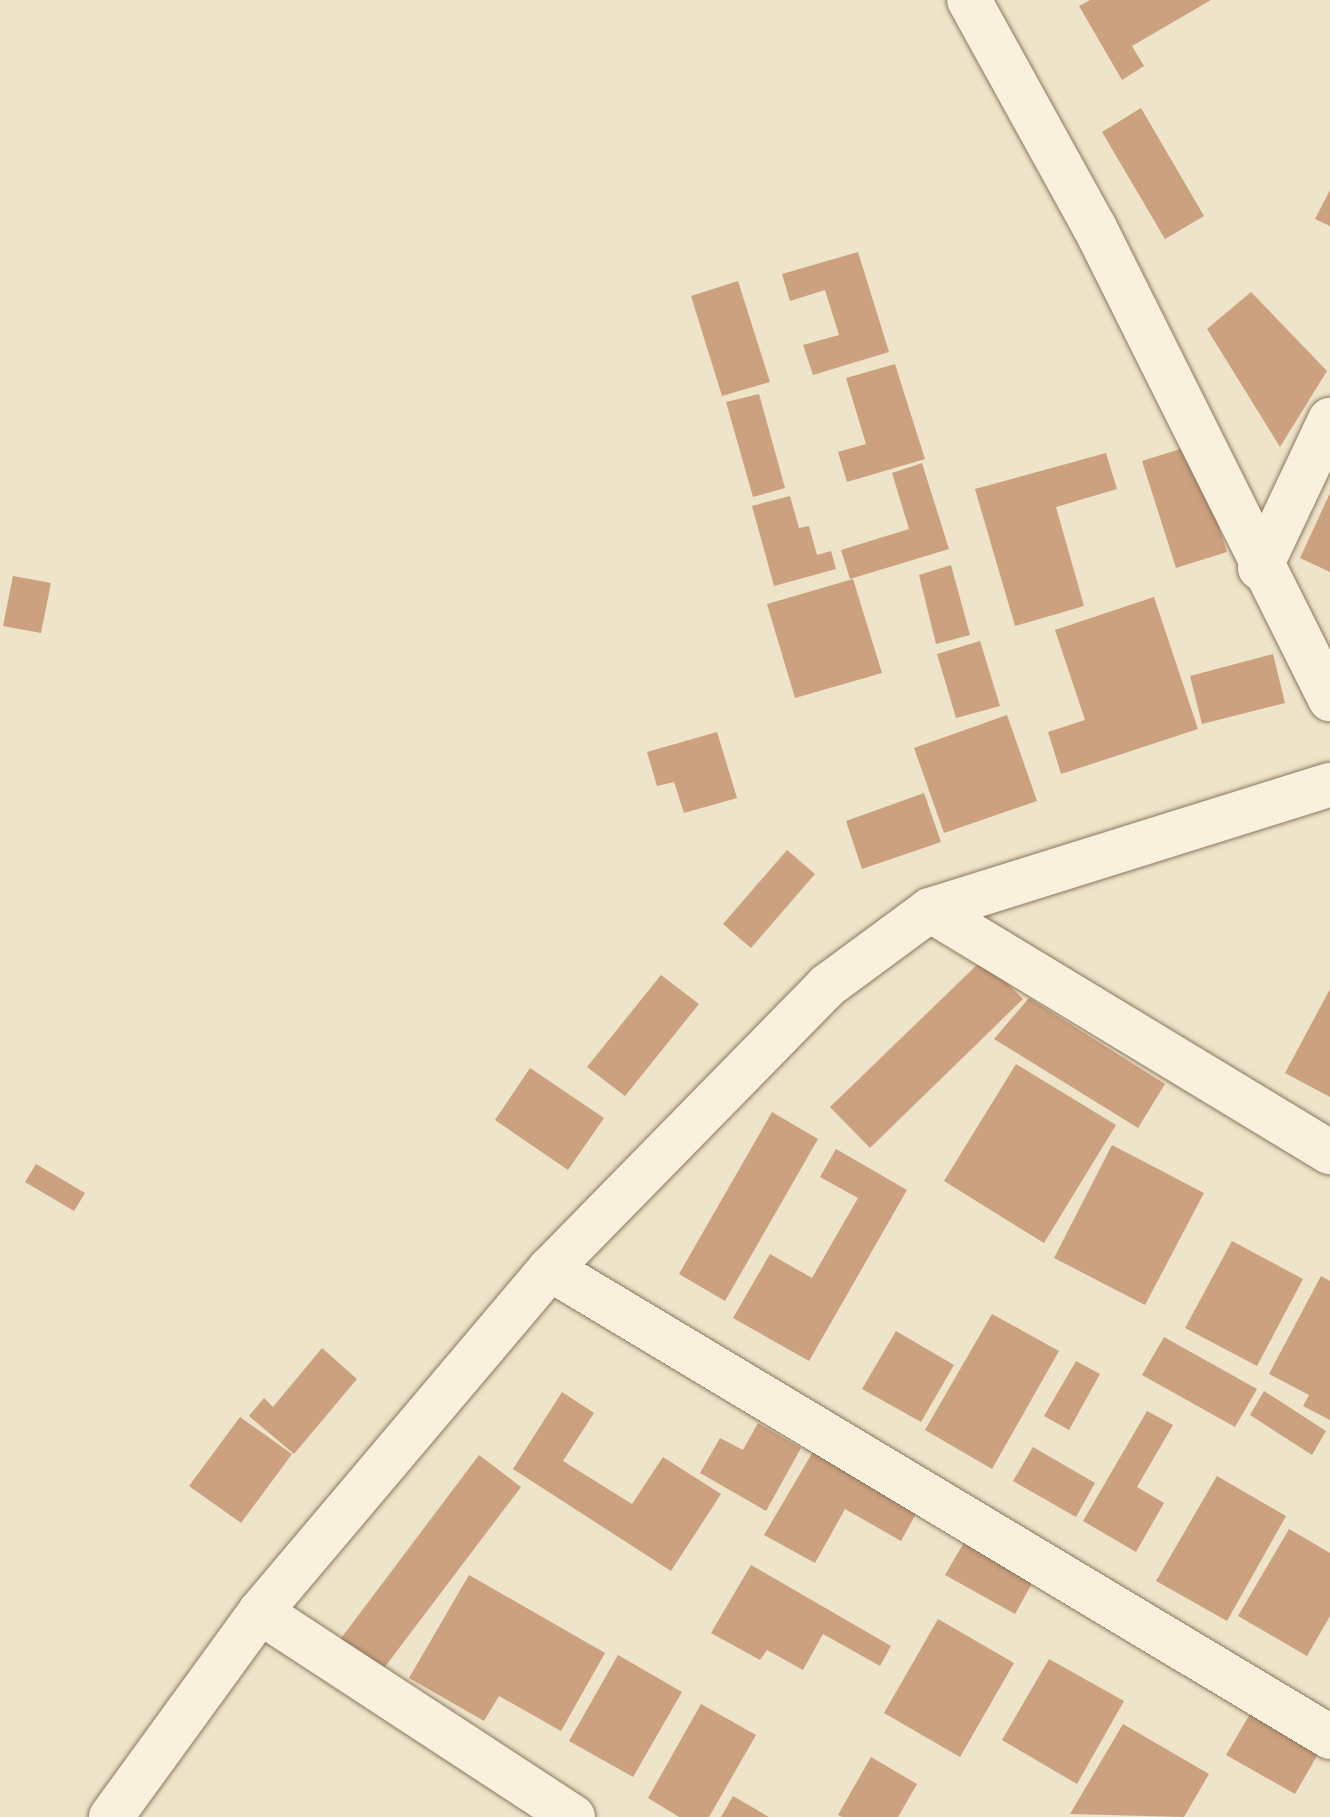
<!DOCTYPE html>
<html>
<head>
<meta charset="utf-8">
<style>
  body { margin:0 }
  #map { position:relative; width:1330px; height:1817px; overflow:hidden; background:#eee4c9; font-family:Georgia,serif }
  div>[style] { position:absolute }
  [style*='--x'] { left:calc(var(--x)*1px); top:calc(var(--y)*1px); width:calc(var(--w)*1px); rotate:calc(var(--a)*1deg) }
  .building>* { inset:0; background:#cca180 }
  .roads { filter:drop-shadow(0 0 2px #8b775e) drop-shadow(0 0 2px #8b775e) }
  .street>* { height:44px; margin:-22px; padding:0 22px; transform-origin:22px; border-radius:22px; background:#f9f1dd }
  .secondary>* { height:44px; margin:-22px; padding:0 22px; transform-origin:22px; border-radius:22px; background:#f9f1dd }
  span { translate:-50% -50%; white-space:nowrap; text-align:center; line-height:1.15; -webkit-text-stroke:8px #f6eed9; paint-order:stroke }
</style>
</head>
<body>
<div id="map">
  <div class="building">
    <div style="clip-path:polygon(1090px 0,1211px 0,1132px 46px,1144px 66px,1122px 80px,1079px 6px)"></div>
    <div style="clip-path:polygon(1141px 108px,1204px 216px,1165px 239px,1102px 132px)"></div>
    <div style="clip-path:polygon(1330px 190px,1330px 226px,1315px 219px)"></div>
    <div style="clip-path:polygon(858px 252px,889px 352px,813px 375px,803px 345px,839px 335px,825px 290px,790px 301px,782px 274px)"></div>
    <div style="clip-path:polygon(738px 281px,770px 382px,722px 396px,691px 296px)"></div>
    <div style="clip-path:polygon(1251px 292px,1327px 371px,1280px 447px,1207px 329px)"></div>
    <div style="clip-path:polygon(895px 364px,925px 459px,847px 482px,838px 452px,866px 444px,846px 378px)"></div>
    <div style="clip-path:polygon(759px 394px,785px 488px,753px 497px,726px 402px)"></div>
    <div style="clip-path:polygon(1193px 445px,1227px 552px,1176px 568px,1142px 461px)"></div>
    <div style="clip-path:polygon(1106px 453px,1117px 489px,1056px 507px,1084px 606px,1015px 626px,975px 489px)"></div>
    <div style="clip-path:polygon(922px 463px,949px 549px,850px 579px,841px 550px,909px 529px,892px 473px)"></div>
    <div style="clip-path:polygon(1330px 493px,1330px 572px,1300px 558px)"></div>
    <div style="clip-path:polygon(790px 496px,799px 528px,809px 526px,817px 555px,831px 551px,836px 569px,774px 586px,752px 506px)"></div>
    <div style="clip-path:polygon(951px 565px,970px 635px,936px 644px,919px 575px)"></div>
    <div style="clip-path:polygon(13px 576px,51px 583px,41px 633px,3px 626px)"></div>
    <div style="clip-path:polygon(853px 579px,882px 673px,795px 698px,767px 604px)"></div>
    <div style="clip-path:polygon(1154px 597px,1198px 729px,1061px 774px,1048px 732px,1085px 720px,1055px 630px)"></div>
    <div style="clip-path:polygon(980px 641px,1000px 706px,956px 718px,937px 654px)"></div>
    <div style="clip-path:polygon(1273px 654px,1285px 703px,1202px 724px,1190px 676px)"></div>
    <div style="clip-path:polygon(1007px 715px,1037px 801px,944px 833px,914px 748px)"></div>
    <div style="clip-path:polygon(717px 732px,737px 798px,684px 813px,674px 782px,657px 786px,647px 752px)"></div>
    <div style="clip-path:polygon(924px 793px,941px 842px,862px 869px,846px 821px)"></div>
    <div style="clip-path:polygon(787px 850px,815px 874px,751px 948px,723px 924px)"></div>
    <div style="clip-path:polygon(983px 959px,1023px 999px,870px 1148px,830px 1107px)"></div>
    <div style="clip-path:polygon(661px 975px,699px 1004px,625px 1096px,587px 1067px)"></div>
    <div style="clip-path:polygon(1330px 989px,1330px 1097px,1285px 1073px)"></div>
    <div style="clip-path:polygon(1029px 998px,1165px 1084px,1138px 1128px,994px 1039px)"></div>
    <div style="clip-path:polygon(1016px 1064px,1116px 1125px,1044px 1243px,944px 1181px)"></div>
    <div style="clip-path:polygon(530px 1068px,604px 1118px,568px 1170px,495px 1120px)"></div>
    <div style="clip-path:polygon(772px 1112px,818px 1139px,725px 1301px,679px 1274px)"></div>
    <div style="clip-path:polygon(1112px 1145px,1204px 1193px,1145px 1305px,1054px 1258px)"></div>
    <div style="clip-path:polygon(836px 1149px,907px 1190px,809px 1361px,733px 1318px,770px 1254px,812px 1278px,858px 1198px,820px 1177px)"></div>
    <div style="clip-path:polygon(36px 1164px,85px 1193px,74px 1211px,25px 1182px)"></div>
    <div style="clip-path:polygon(1232px 1241px,1303px 1279px,1257px 1366px,1185px 1328px)"></div>
    <div style="clip-path:polygon(1321px 1276px,1330px 1281px,1330px 1420px,1303px 1406px,1309px 1395px,1269px 1374px)"></div>
    <div style="clip-path:polygon(992px 1314px,1059px 1351px,992px 1469px,925px 1430px)"></div>
    <div style="clip-path:polygon(896px 1331px,954px 1365px,921px 1422px,862px 1389px)"></div>
    <div style="clip-path:polygon(1164px 1337px,1257px 1389px,1235px 1427px,1142px 1375px)"></div>
    <div style="clip-path:polygon(322px 1348px,357px 1379px,294px 1454px,249px 1416px,264px 1398px,273px 1407px)"></div>
    <div style="clip-path:polygon(1076px 1361px,1100px 1374px,1069px 1430px,1044px 1416px)"></div>
    <div style="clip-path:polygon(1264px 1391px,1326px 1431px,1312px 1455px,1250px 1415px)"></div>
    <div style="clip-path:polygon(562px 1392px,594px 1413px,563px 1461px,632px 1504px,663px 1457px,721px 1494px,671px 1571px,513px 1469px)"></div>
    <div style="clip-path:polygon(1147px 1411px,1173px 1425px,1137px 1487px,1164px 1503px,1136px 1552px,1083px 1521px)"></div>
    <div style="clip-path:polygon(240px 1417px,292px 1454px,241px 1523px,189px 1486px)"></div>
    <div style="clip-path:polygon(758px 1423px,801px 1448px,766px 1511px,700px 1473px,720px 1438px,743px 1450px)"></div>
    <div style="clip-path:polygon(1033px 1447px,1095px 1483px,1076px 1517px,1013px 1481px)"></div>
    <div style="clip-path:polygon(814px 1450px,918px 1510px,901px 1541px,845px 1509px,815px 1563px,764px 1535px)"></div>
    <div style="clip-path:polygon(479px 1455px,521px 1487px,381px 1672px,339px 1641px)"></div>
    <div style="clip-path:polygon(1217px 1476px,1286px 1516px,1227px 1621px,1156px 1581px)"></div>
    <div style="clip-path:polygon(1289px 1529px,1330px 1553px,1330px 1616px,1307px 1656px,1238px 1616px)"></div>
    <div style="clip-path:polygon(966px 1539px,1035px 1578px,1015px 1614px,945px 1575px)"></div>
    <div style="clip-path:polygon(751px 1565px,891px 1646px,880px 1666px,823px 1634px,803px 1670px,767px 1650px,760px 1660px,711px 1633px)"></div>
    <div style="clip-path:polygon(469px 1575px,605px 1653px,561px 1731px,499px 1696px,484px 1721px,409px 1678px)"></div>
    <div style="clip-path:polygon(938px 1619px,1014px 1663px,960px 1757px,884px 1713px)"></div>
    <div style="clip-path:polygon(618px 1655px,682px 1692px,633px 1777px,569px 1741px)"></div>
    <div style="clip-path:polygon(1049px 1659px,1124px 1701px,1077px 1784px,1002px 1740px)"></div>
    <div style="clip-path:polygon(701px 1704px,756px 1735px,709px 1817px,679px 1817px,648px 1798px)"></div>
    <div style="clip-path:polygon(1250px 1714px,1318px 1754px,1295px 1794px,1226px 1755px)"></div>
    <div style="clip-path:polygon(1123px 1724px,1209px 1774px,1184px 1817px,1070px 1814px)"></div>
    <div style="clip-path:polygon(871px 1757px,917px 1784px,898px 1817px,842px 1817px,838px 1815px)"></div>
    <div style="clip-path:polygon(733px 1796px,769px 1817px,721px 1817px)"></div>
  </div>
  <div class="roads">
    <div class="street">
      <div style="--x:969;--y:0;--w:258;--a:61.1"></div>
      <div style="--x:1094;--y:226;--w:529;--a:63.48"></div>
      <div style="--x:1260;--y:568;--w:164;--a:-64.7"></div>
      <div style="--x:930;--y:910;--w:468;--a:31.2"></div>
      <div style="--x:550;--y:1269;--w:910;--a:30.96"></div>
      <div style="--x:260;--y:1612;--w:374;--a:33.2"></div>
    </div>
    <div class="secondary">
      <div style="--x:111;--y:1817;--w:253;--a:-54"></div>
      <div style="--x:260;--y:1612;--w:449;--a:-49.8"></div>
      <div style="--x:550;--y:1269;--w:396;--a:-45.6"></div>
      <div style="--x:827;--y:986;--w:128;--a:-36.4"></div>
      <div style="--x:930;--y:910;--w:419;--a:-17.4"></div>
    </div>
  </div>
</div>
</body>
</html>
